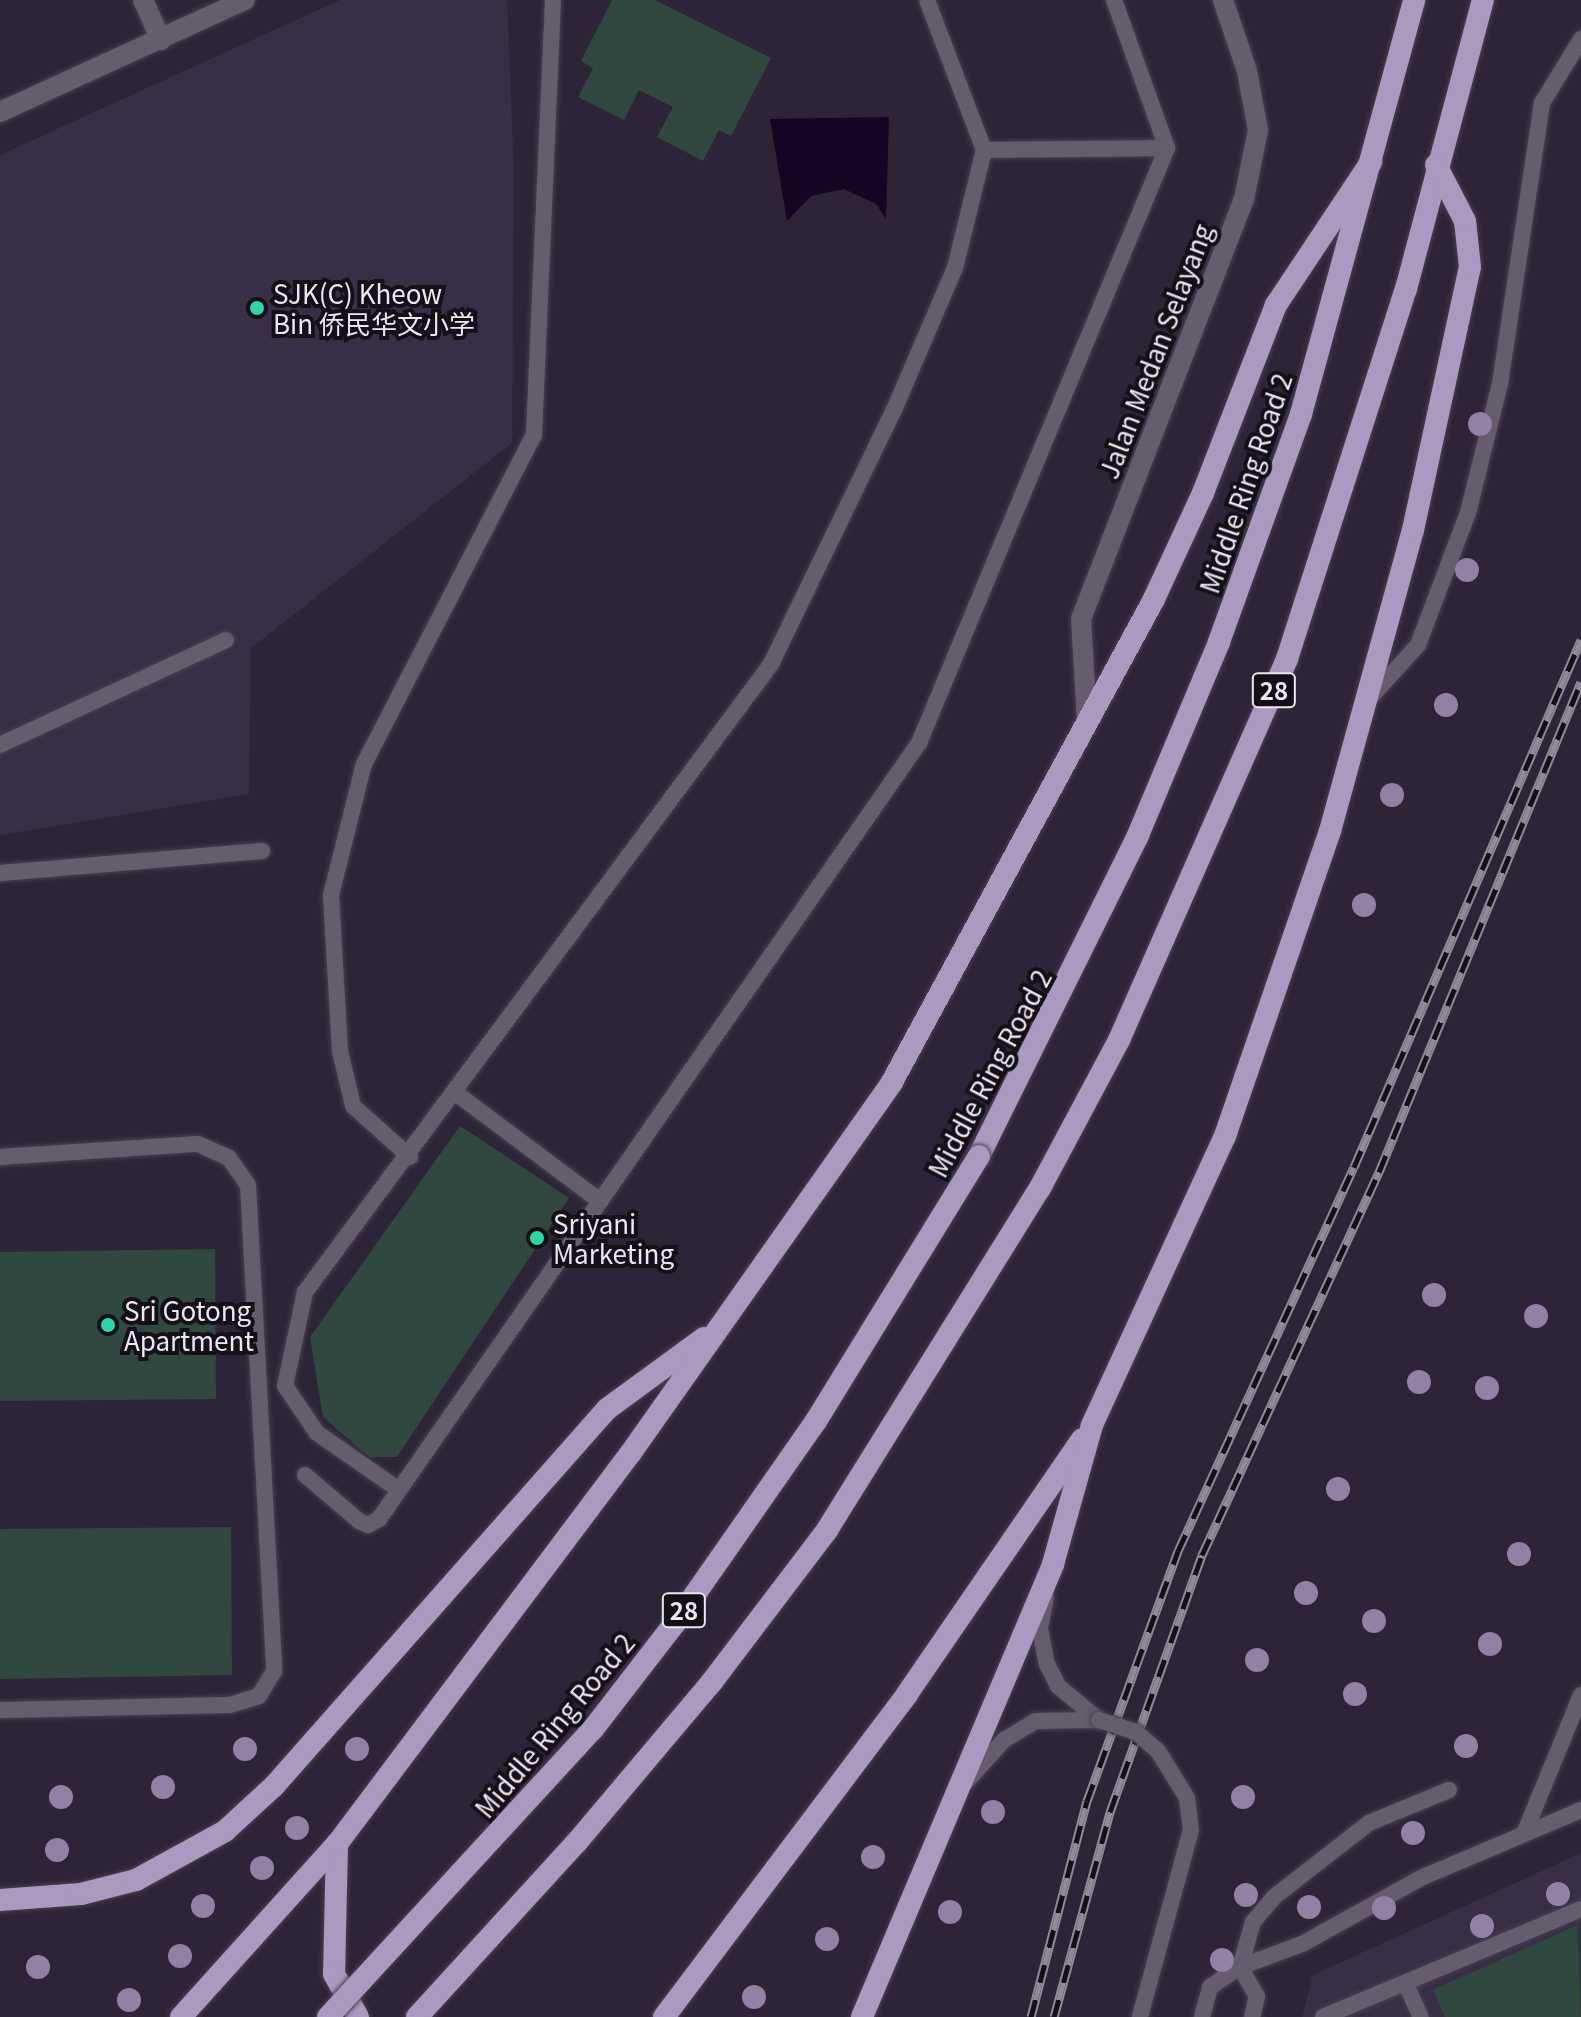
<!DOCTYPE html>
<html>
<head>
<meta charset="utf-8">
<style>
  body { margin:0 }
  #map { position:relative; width:1581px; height:2017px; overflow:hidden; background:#2d2537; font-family:Georgia,"Noto Sans SC",serif }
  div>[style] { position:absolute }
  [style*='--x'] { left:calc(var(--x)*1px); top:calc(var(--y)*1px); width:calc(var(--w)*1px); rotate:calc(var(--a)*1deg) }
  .built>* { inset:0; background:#382e45 }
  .water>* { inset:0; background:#140523 }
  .building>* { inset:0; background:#30483f }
  .roads { filter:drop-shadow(0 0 2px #484051) drop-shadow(0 0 2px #484051) }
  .service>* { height:16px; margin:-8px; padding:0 8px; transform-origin:8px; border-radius:8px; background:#655d6e }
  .minor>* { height:20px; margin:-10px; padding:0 10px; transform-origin:10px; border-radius:10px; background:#655d6e }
  .tertiary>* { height:20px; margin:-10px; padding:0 10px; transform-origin:10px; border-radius:10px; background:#655d6e }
  .trunk>* { height:22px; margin:-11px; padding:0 11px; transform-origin:11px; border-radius:11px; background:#aa9ac0 }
  .rail>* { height:9px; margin-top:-4.5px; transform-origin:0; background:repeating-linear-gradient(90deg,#141018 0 18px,#908998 0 36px); box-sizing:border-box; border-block:2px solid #908998 }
  .bridges { filter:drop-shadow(0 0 2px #484051) drop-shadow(0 0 2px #484051) }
  .service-bridge>* { height:16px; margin:-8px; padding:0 8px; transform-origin:8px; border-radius:8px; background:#655d6e }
  .trunk-bridge>* { height:22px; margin:-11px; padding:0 11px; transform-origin:11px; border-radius:11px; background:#aa9ac0 }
  .trees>* { width:24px; height:24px; margin:-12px; border-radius:50%; background:#9181a5 }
  .dots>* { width:22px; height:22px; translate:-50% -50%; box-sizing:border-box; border:4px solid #141018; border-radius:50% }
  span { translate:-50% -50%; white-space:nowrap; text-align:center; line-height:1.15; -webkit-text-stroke:8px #141018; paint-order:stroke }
  .shield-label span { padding:2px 6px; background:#141018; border:2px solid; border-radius:6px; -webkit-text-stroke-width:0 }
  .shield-label { font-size:24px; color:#ebe6f1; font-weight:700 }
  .poi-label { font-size:26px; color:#ebe6f1 }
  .left { translate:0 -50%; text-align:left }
  .street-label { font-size:26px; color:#ebe6f1 }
</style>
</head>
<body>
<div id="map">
  <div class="built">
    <div style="clip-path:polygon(340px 0,507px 0,514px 173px,512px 443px,251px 648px,249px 794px,0 835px,0 155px)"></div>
    <div style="clip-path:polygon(1581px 1853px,1581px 2017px,1302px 2017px,1313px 1975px)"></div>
  </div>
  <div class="water">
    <div style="clip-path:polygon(889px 117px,886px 219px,876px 204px,844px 189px,811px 196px,787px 221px,770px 119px)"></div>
  </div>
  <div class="building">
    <div style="clip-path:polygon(612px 0,655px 0,771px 58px,731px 136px,719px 130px,703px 161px,657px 137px,673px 107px,639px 90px,624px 120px,578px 97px,593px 68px,581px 61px)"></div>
    <div style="clip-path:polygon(460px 1126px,569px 1198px,397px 1457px,369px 1457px,323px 1417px,310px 1337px)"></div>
    <div style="clip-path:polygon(215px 1249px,216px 1399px,0 1401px,0 1252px)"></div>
    <div style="clip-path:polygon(231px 1527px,232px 1675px,0 1679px,0 1529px)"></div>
    <div style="clip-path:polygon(1577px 1925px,1581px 2017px,1445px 2017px,1433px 1990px)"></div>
  </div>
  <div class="roads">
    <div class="service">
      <div style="--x:984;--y:150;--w:183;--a:-0.6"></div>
      <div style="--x:1369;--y:699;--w:73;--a:-47.8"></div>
      <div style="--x:1418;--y:645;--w:141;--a:-69.3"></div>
      <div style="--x:1468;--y:513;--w:133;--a:-76.1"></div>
      <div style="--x:1500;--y:384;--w:284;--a:-81.5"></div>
      <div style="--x:1542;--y:103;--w:75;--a:-58.6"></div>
      <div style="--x:0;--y:745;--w:249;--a:-24.9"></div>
      <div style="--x:0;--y:873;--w:263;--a:-4.8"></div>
      <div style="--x:457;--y:1094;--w:179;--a:36.8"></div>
      <div style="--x:0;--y:1157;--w:198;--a:-3.8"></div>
      <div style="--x:198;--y:1144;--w:34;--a:24"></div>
      <div style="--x:229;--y:1158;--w:33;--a:55"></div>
      <div style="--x:248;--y:1185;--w:487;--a:86.9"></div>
      <div style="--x:274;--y:1671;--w:29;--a:121"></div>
      <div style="--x:259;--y:1696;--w:31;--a:163"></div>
      <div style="--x:229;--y:1705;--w:228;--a:178.7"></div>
      <div style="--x:410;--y:1157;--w:76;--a:-138.2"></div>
      <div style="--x:353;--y:1106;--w:57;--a:-103.3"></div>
      <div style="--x:340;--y:1051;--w:156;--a:-93.3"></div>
      <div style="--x:331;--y:895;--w:135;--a:-75.9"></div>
      <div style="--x:364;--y:764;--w:370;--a:-62.7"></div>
      <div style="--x:534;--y:435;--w:435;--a:-87.5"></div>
      <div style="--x:305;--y:1475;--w:71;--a:40.4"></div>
      <div style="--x:359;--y:1521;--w:10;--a:24"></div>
      <div style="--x:368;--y:1525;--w:13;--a:-29"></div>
      <div style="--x:379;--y:1519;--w:945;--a:-55.17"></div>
      <div style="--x:919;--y:743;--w:645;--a:-67.37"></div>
      <div style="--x:1167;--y:148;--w:157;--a:-109.7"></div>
      <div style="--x:399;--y:1490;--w:100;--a:-145.2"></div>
      <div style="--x:317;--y:1433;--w:57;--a:-124.2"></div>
      <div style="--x:285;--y:1386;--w:96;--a:-78"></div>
      <div style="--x:305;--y:1292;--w:782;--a:-53.42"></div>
      <div style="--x:771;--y:664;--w:282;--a:-64.2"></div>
      <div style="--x:894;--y:410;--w:155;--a:-66.8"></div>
      <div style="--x:955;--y:268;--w:122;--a:-76.2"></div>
      <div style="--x:984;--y:150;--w:160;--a:-110.8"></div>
      <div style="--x:1046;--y:1597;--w:33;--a:101"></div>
      <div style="--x:1040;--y:1629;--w:36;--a:79"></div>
      <div style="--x:1047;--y:1664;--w:25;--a:63"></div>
      <div style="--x:1058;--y:1686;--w:53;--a:39.7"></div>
      <div style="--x:965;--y:1783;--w:58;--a:-47.8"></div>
      <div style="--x:1004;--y:1740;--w:37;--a:-31"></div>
      <div style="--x:1036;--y:1721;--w:63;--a:-0.9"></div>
      <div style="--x:1449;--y:1790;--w:87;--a:157.6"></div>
      <div style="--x:1369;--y:1823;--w:120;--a:142.1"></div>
      <div style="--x:1274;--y:1897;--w:33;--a:130"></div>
      <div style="--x:1253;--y:1922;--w:47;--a:106.1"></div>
      <div style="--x:1240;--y:1967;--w:66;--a:-20.4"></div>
      <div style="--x:1302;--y:1944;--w:138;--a:-29"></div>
      <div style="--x:1423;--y:1877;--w:172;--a:-23"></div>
      <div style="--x:1524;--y:1834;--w:150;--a:-67.7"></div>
      <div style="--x:1406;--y:1984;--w:36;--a:66"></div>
      <div style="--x:1202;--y:2017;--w:31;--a:-75"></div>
      <div style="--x:1210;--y:1987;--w:36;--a:-34"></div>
      <div style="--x:1240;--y:1967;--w:34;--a:60"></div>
      <div style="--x:1257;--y:1996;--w:22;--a:103"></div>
      <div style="--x:1323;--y:2017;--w:280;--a:-22.7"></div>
    </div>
    <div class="minor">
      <div style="--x:143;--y:0;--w:44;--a:65.8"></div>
    </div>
    <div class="tertiary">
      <div style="--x:0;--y:112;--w:269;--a:-24.6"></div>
      <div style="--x:1087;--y:722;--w:103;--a:-93.3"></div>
      <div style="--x:1081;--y:619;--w:451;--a:-68.8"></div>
      <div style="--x:1244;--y:199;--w:70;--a:-78.5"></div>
      <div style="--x:1258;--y:130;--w:60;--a:-100.6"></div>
      <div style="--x:1247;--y:71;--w:75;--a:-108.7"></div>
    </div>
    <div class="trunk">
      <div style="--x:979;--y:1156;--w:358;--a:-63.6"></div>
      <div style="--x:1138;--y:835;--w:209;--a:-67.2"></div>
      <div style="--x:1219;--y:642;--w:242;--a:-70.2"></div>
      <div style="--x:1301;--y:414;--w:429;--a:-74.7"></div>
      <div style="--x:337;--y:1844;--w:130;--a:91.3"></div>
      <div style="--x:334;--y:1974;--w:49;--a:60.8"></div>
      <div style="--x:0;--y:1900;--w:81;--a:-4.2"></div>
      <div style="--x:81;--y:1894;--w:57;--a:-14.3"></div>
      <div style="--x:136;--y:1880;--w:102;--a:-28.8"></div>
      <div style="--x:225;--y:1831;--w:67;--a:-42.6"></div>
      <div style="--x:274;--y:1786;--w:503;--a:-48.55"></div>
      <div style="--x:607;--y:1409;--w:120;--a:-36.2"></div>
      <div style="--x:181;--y:2017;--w:233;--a:-48"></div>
      <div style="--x:337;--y:1844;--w:488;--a:-53.1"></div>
      <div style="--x:630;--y:1454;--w:455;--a:-54.8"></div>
      <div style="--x:892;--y:1082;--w:549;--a:-61.52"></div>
      <div style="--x:1154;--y:599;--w:117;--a:-65.2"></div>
      <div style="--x:1203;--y:493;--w:202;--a:-68.8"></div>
      <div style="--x:1276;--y:305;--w:172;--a:-56.4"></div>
      <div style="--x:417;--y:2017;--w:237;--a:-47.6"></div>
      <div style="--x:577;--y:1842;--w:208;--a:-49.9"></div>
      <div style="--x:711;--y:1683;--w:192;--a:-52.8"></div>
      <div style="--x:827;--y:1530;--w:403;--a:-58.1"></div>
      <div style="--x:1040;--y:1188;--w:168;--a:-61.9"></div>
      <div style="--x:1119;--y:1040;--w:416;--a:-66.2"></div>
      <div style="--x:1287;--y:659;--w:389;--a:-72.2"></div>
      <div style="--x:1406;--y:289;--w:299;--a:-75.1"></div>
      <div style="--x:664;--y:2017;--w:404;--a:-53"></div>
      <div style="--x:907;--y:1694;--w:309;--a:-55.5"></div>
      <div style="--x:862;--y:2017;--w:492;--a:-67.1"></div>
      <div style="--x:1053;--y:1564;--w:144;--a:-74.3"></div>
      <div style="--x:1092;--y:1425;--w:318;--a:-65.3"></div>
      <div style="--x:1225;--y:1136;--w:323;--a:-71"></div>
      <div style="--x:1330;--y:831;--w:312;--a:-74.6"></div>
      <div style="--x:1413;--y:530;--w:269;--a:-77.8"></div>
      <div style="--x:1470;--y:267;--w:46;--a:-96.2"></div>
      <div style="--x:1465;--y:221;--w:63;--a:-117.4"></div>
    </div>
  </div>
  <div class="rail">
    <div style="--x:1031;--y:2017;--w:223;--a:-75.5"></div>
    <div style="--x:1087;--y:1801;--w:266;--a:-70"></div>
    <div style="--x:1178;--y:1551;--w:422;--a:-65.4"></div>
    <div style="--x:1354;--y:1167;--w:574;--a:-66.7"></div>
    <div style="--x:1054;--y:2017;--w:213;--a:-74.7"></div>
    <div style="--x:1110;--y:1812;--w:273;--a:-70.3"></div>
    <div style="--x:1202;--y:1555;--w:422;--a:-65.2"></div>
    <div style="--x:1379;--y:1172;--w:530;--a:-67.6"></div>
  </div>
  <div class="bridges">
    <div class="service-bridge">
      <div style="--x:1099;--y:1720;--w:39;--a:18"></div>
      <div style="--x:1136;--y:1732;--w:29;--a:41"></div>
      <div style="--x:1158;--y:1751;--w:55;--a:58.3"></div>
      <div style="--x:1187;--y:1798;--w:32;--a:83"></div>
      <div style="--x:1191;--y:1830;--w:194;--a:105.3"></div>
    </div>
    <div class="trunk-bridge">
      <div style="--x:328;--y:2017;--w:391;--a:-47.4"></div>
      <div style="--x:593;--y:1729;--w:134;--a:-52.3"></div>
      <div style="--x:675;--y:1623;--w:246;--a:-55.1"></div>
      <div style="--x:816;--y:1421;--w:311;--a:-58.4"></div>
    </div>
  </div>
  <div class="trees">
    <div style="left:1480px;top:424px"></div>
    <div style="left:1467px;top:570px"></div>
    <div style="left:1446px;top:705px"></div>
    <div style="left:1392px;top:795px"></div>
    <div style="left:1364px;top:905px"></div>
    <div style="left:1434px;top:1295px"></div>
    <div style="left:1536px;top:1316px"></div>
    <div style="left:1419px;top:1382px"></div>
    <div style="left:1487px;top:1388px"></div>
    <div style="left:1338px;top:1489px"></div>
    <div style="left:1519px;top:1554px"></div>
    <div style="left:1306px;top:1593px"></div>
    <div style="left:1374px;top:1621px"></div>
    <div style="left:1490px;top:1644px"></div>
    <div style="left:1257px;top:1660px"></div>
    <div style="left:1355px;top:1694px"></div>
    <div style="left:1466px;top:1746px"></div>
    <div style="left:245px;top:1749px"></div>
    <div style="left:357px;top:1749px"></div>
    <div style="left:163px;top:1787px"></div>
    <div style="left:61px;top:1797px"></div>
    <div style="left:1243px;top:1797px"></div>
    <div style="left:993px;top:1812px"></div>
    <div style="left:297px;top:1828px"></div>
    <div style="left:1413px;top:1833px"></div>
    <div style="left:57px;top:1850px"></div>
    <div style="left:873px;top:1857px"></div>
    <div style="left:262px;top:1868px"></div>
    <div style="left:1558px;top:1894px"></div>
    <div style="left:1246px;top:1895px"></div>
    <div style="left:203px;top:1906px"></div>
    <div style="left:1309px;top:1907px"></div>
    <div style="left:1384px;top:1908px"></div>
    <div style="left:950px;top:1912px"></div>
    <div style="left:1482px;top:1926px"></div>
    <div style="left:827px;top:1939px"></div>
    <div style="left:180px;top:1956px"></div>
    <div style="left:1222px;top:1960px"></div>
    <div style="left:38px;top:1967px"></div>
    <div style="left:754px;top:1997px"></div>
    <div style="left:129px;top:2000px"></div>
  </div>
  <div class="dots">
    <div style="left:257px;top:308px;background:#2ed4aa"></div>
    <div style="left:537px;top:1238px;background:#2ed4aa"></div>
    <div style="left:108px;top:1325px;background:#2ed4aa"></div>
  </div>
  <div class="shield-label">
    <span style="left:1274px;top:690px">28</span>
    <span style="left:684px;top:1610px">28</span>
  </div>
  <div class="poi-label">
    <span class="left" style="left:273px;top:308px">SJK(C) Kheow<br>Bin 侨民华文小学</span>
    <span class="left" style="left:553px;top:1238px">Sriyani<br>Marketing</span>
    <span class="left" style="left:124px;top:1325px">Sri Gotong<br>Apartment</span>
  </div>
  <div class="street-label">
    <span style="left:1155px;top:351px;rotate:-69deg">Jalan Medan Selayang</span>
    <span style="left:1245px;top:483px;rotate:-71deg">Middle Ring Road 2</span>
    <span style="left:989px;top:1073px;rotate:-62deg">Middle Ring Road 2</span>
    <span style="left:554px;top:1725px;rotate:-50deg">Middle Ring Road 2</span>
  </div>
</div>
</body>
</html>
